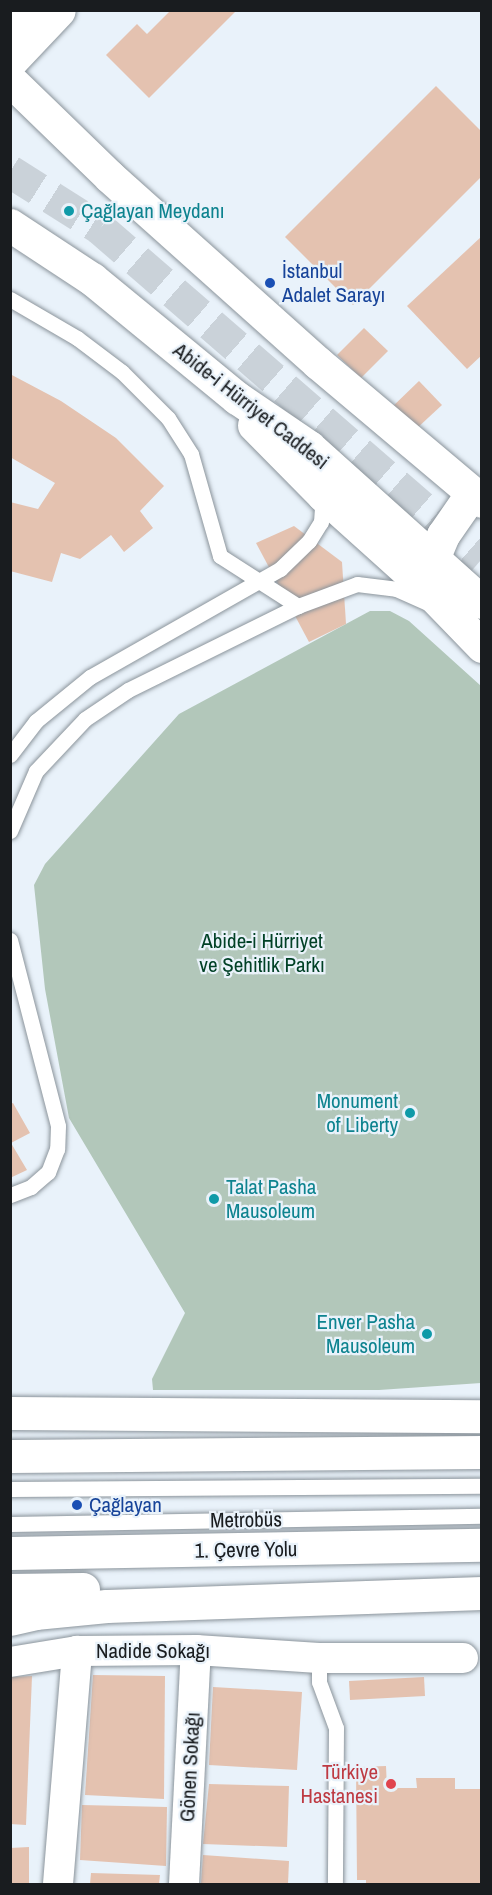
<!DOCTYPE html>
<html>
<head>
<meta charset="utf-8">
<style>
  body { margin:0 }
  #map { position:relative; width:492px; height:1895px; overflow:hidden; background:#e9f2fa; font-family:"Archivo Narrow",sans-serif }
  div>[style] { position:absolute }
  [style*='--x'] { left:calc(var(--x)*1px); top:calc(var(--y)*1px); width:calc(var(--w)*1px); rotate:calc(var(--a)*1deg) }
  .green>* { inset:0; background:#b2c7ba }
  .building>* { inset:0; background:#e4c2b0 }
  .primary-tunnel>* { height:33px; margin-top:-16.5px; transform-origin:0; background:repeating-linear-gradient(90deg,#cad2d9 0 33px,transparent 0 49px) }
  .roads { filter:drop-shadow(0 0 2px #8b949b) drop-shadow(0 0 2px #8b949b) }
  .service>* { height:15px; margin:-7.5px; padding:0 7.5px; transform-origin:7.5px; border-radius:7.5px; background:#fff }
  .minor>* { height:30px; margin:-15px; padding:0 15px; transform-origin:15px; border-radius:15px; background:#fff }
  .tertiary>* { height:33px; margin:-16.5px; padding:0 16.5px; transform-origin:16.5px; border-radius:16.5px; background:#fff }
  .primary>* { height:33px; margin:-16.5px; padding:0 16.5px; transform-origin:16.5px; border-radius:16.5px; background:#fff }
  .trunk>* { height:33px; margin:-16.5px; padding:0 16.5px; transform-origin:16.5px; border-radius:16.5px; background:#fff }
  .dots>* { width:16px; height:16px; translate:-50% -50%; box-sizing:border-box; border:3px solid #e9f2fa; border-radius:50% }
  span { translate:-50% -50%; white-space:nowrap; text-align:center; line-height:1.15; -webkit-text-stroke:4.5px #e9f2fa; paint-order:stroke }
  .culture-label { font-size:21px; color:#0d838f }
  .left { translate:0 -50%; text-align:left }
  .right { translate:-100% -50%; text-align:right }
  .transit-label { font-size:21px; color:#164399 }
  .street-label { font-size:21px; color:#191c1f }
  .park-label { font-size:21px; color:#014126 }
  .health-label { font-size:21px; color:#be3a42 }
  .frame { position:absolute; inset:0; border:12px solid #191c1f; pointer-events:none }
</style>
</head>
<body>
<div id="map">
  <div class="green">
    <div style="clip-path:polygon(370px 611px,390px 611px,409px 621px,481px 686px,481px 1383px,379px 1390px,153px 1390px,152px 1379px,185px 1313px,69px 1118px,45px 989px,34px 885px,45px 864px,179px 714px)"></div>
  </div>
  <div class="building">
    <div style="clip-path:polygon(171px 10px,237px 10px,149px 98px,106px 55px,137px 24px,147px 34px)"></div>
    <div style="clip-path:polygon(436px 86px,482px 132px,482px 176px,353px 305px,285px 237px)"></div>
    <div style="clip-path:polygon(482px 236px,482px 355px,467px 369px,407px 306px)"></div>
    <div style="clip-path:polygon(364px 328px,388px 351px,361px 378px,337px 355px)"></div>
    <div style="clip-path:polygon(10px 374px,61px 401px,116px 438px,164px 486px,140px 511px,153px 528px,124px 552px,111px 535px,80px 559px,61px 553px,52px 582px,10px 571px,10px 502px,38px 509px,55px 483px,10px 457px)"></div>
    <div style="clip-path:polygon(419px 381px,442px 405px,415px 430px,391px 408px)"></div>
    <div style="clip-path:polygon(294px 526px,342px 562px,346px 624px,309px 642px,256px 543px)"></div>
    <div style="clip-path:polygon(13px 1103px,30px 1133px,11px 1143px,27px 1170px,10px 1178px,10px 1104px)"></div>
    <div style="clip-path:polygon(93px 1675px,165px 1676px,164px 1799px,85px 1795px)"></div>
    <div style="clip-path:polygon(32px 1676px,26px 1825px,10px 1824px,10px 1677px)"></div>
    <div style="clip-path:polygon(424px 1677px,425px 1696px,350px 1700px,349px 1681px)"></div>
    <div style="clip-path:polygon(213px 1687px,302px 1692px,297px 1770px,209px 1765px)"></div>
    <div style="clip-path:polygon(386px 1766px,387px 1788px,417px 1788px,416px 1778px,455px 1778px,455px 1789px,482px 1789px,482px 1884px,366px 1884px,366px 1880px,357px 1880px,356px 1767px)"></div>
    <div style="clip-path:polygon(209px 1784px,289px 1786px,287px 1847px,203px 1844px)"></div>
    <div style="clip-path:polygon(82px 1805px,167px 1807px,166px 1866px,80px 1860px)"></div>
    <div style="clip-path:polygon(29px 1847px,29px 1884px,10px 1884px,10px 1848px)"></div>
    <div style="clip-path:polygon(203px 1855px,289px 1861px,288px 1884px,201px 1884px)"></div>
    <div style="clip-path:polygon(91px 1873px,160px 1875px,159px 1884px,90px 1884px)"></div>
  </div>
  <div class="primary-tunnel">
    <div style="--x:10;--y:171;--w:107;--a:32.3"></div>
    <div style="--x:100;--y:228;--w:505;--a:40.91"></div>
  </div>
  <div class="roads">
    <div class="service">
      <div style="--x:10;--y:299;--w:78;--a:30.2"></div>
      <div style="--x:77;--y:338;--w:56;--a:37.1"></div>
      <div style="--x:122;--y:372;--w:65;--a:45"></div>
      <div style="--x:168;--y:418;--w:43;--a:57.4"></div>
      <div style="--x:191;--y:454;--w:106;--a:74.1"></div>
      <div style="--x:220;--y:556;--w:93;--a:32.7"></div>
      <div style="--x:10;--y:755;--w:43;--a:-52.6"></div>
      <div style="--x:36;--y:721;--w:70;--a:-39.2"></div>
      <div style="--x:90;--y:677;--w:219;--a:-29.6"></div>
      <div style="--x:280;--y:569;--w:40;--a:-44"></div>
      <div style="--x:309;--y:541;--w:22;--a:-58"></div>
      <div style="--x:321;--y:522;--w:27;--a:-86"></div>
      <div style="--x:10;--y:831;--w:65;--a:-66.6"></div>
      <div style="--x:36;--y:771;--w:71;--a:-46.7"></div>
      <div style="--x:85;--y:719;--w:52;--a:-34"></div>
      <div style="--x:128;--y:690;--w:190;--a:-26.3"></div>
      <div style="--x:298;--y:606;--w:63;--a:-20.4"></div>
      <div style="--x:357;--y:584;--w:39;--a:7"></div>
      <div style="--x:396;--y:589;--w:35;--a:24"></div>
      <div style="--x:10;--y:940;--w:192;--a:75.5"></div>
      <div style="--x:58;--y:1126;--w:23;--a:92"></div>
      <div style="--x:57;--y:1149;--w:25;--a:111"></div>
      <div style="--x:48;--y:1172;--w:23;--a:139"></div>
      <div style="--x:31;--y:1187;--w:22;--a:159"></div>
      <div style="--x:10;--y:1489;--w:472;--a:-0.4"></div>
      <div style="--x:10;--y:1524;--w:472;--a:-1"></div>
      <div style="--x:319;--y:1658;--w:24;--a:90"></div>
      <div style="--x:319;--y:1682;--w:49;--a:69.7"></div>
      <div style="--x:336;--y:1728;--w:156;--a:90.4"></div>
    </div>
    <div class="minor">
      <div style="--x:10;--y:1662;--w:68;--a:-9.3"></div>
      <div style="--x:58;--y:1884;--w:234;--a:-85.3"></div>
      <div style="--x:77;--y:1651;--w:119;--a:-0.5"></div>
      <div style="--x:196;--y:1650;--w:123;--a:3.7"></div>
      <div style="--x:319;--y:1658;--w:144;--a:0"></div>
      <div style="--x:184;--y:1884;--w:234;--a:-87.1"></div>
    </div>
    <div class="tertiary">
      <div style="--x:10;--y:23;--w:18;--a:-45"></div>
      <div style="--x:10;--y:62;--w:71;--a:-46.7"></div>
    </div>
    <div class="primary">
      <div style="--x:10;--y:80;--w:139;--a:44.1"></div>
      <div style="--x:110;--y:177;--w:279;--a:41.8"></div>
      <div style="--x:318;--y:363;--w:214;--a:40.1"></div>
      <div style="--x:10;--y:225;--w:98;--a:33.4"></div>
      <div style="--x:92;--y:279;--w:188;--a:39.4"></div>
      <div style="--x:237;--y:398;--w:87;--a:34.2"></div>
      <div style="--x:309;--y:447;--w:232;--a:41.9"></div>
      <div style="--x:254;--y:425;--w:98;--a:45.4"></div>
      <div style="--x:323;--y:495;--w:135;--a:42"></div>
      <div style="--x:423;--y:585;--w:85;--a:46"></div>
      <div style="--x:425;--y:578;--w:47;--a:-67.3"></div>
      <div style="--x:443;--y:535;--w:51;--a:-55.4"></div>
    </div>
    <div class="trunk">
      <div style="--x:10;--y:1413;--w:472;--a:0.4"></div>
      <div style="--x:10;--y:1456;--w:472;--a:-0.5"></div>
      <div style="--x:10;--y:1553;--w:472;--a:-1"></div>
      <div style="--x:10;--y:1590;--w:73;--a:-0.8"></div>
      <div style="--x:10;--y:1619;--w:26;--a:-13"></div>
      <div style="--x:35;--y:1613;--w:72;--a:-5.6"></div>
      <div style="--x:107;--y:1606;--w:375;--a:-2"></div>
    </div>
  </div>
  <div class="dots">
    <div style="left:69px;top:211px;background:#0f9aa8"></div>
    <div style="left:270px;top:283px;background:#1a4fb4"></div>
    <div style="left:410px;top:1113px;background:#0f9aa8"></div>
    <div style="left:214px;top:1199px;background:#0f9aa8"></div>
    <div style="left:427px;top:1334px;background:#0f9aa8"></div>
    <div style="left:77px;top:1505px;background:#1a4fb4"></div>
    <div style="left:391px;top:1784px;background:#e0444e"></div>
  </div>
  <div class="culture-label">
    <span class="left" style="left:81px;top:211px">Çağlayan Meydanı</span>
    <span class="right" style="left:398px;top:1113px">Monument<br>of Liberty</span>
    <span class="left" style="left:226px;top:1199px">Talat Pasha<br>Mausoleum</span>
    <span class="right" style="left:415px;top:1334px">Enver Pasha<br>Mausoleum</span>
  </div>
  <div class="transit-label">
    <span class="left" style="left:282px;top:283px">İstanbul<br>Adalet Sarayı</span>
    <span class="left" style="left:89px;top:1505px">Çağlayan</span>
  </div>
  <div class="street-label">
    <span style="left:251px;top:406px;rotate:38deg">Abide-i Hürriyet Caddesi</span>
    <span style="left:246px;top:1520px;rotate:-1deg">Metrobüs</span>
    <span style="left:246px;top:1550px;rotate:-1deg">1. Çevre Yolu</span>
    <span style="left:153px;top:1651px">Nadide Sokağı</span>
    <span style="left:190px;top:1767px;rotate:-87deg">Gönen Sokağı</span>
  </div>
  <div class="park-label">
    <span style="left:262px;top:953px">Abide-i Hürriyet<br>ve Şehitlik Parkı</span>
  </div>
  <div class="health-label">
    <span class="right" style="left:378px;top:1784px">Türkiye<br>Hastanesi</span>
  </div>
  <div class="frame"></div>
</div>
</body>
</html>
